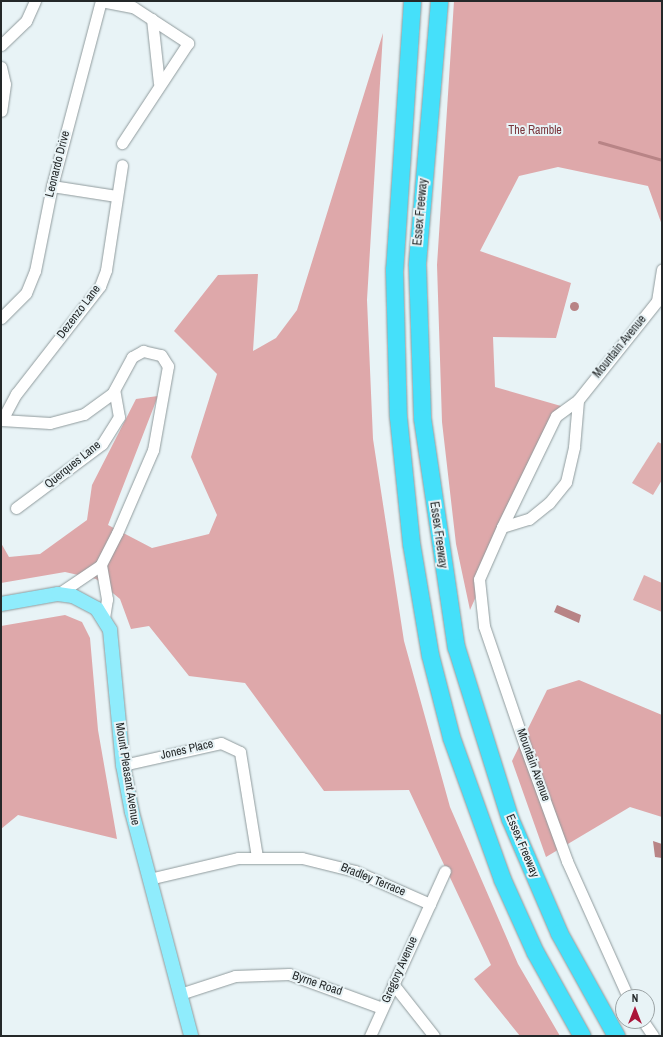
<!DOCTYPE html>
<html>
<head>
<meta charset="utf-8">
<style>
  body { margin:0 }
  #map { position:relative; width:663px; height:1037px; overflow:hidden; background:#e8f3f6; font-family:"Archivo Narrow",sans-serif }
  div>[style] { position:absolute }
  [style*='--x'] { left:calc(var(--x)*1px); top:calc(var(--y)*1px); width:calc(var(--w)*1px); rotate:calc(var(--a)*1deg) }
  .green>* { inset:0; background:#dfafb0 }
  .forest>* { inset:0; background:#dea8aa }
  .water>* { inset:0; background:#b88486 }
  .round { border-radius:50% }
  .stream>* { height:3px; margin:-1.5px; padding:0 1.5px; transform-origin:1.5px; border-radius:1.5px; background:#b88486 }
  .roads { filter:drop-shadow(0 0 1px #909b9d) drop-shadow(0 0 1px #909b9d) }
  .minor>* { height:11px; margin:-5.5px; padding:0 5.5px; transform-origin:5.5px; border-radius:5.5px; background:#fff }
  .major>* { height:14px; margin:-7px; padding:0 7px; transform-origin:7px; border-radius:7px; background:#8fecfc }
  .highway>* { height:17px; margin:-8.5px; padding:0 8.5px; transform-origin:8.5px; border-radius:8.5px; background:#45e0fa }
  span { translate:-50% -50%; white-space:nowrap; text-align:center; line-height:1.15; -webkit-text-stroke:4px #e8f3f6; paint-order:stroke }
  .park-label { font-size:12px; color:#7a373d }
  .street-label { font-size:12px; color:#242829 }
  .frame { position:absolute; inset:0; border:2px solid #242829; pointer-events:none }
  .north { position:absolute; left:615px; top:989px; width:40px; height:40px; box-sizing:border-box; background:#e8f3f6; border:1px solid #9aa2a4; border-radius:50%; rotate:0deg; font-size:11px; font-weight:700; line-height:16px; text-align:center; color:#242829 }
  .north::after { content:''; display:block; margin:auto; width:14px; height:18px; background:#aa1439; clip-path:polygon(50% 0,100% 100%,50% 72%,0 100%) }
</style>
</head>
<body>
<div id="map">
  <div class="green">
    <div style="clip-path:polygon(658px 442px,662px 444px,662px 480px,653px 495px,632px 483px)"></div>
    <div style="clip-path:polygon(644px 575px,662px 583px,662px 612px,633px 600px)"></div>
  </div>
  <div class="forest">
    <div style="clip-path:polygon(454px 1px,662px 1px,662px 225px,648px 186px,558px 167px,519px 176px,480px 251px,571px 283px,556px 338px,493px 337px,495px 387px,561px 406px,470px 610px,456px 544px,442px 422px,437px 265px)"></div>
    <div style="clip-path:polygon(383px 33px,367px 300px,373px 439px,404px 641px,450px 807px,518px 964px,560px 1036px,520px 1036px,474px 979px,491px 965px,409px 790px,324px 791px,245px 683px,189px 676px,149px 626px,131px 629px,120px 599px,96px 579px,65px 572px,1px 583px,1px 543px,9px 557px,40px 554px,87px 520px,92px 485px,136px 399px,158px 396px,108px 525px,152px 548px,209px 534px,217px 515px,191px 457px,217px 374px,174px 331px,218px 275px,258px 274px,253px 351px,276px 338px,297px 310px)"></div>
    <div style="clip-path:polygon(65px 615px,82px 622px,90px 638px,98px 730px,117px 839px,18px 815px,1px 829px,1px 626px)"></div>
    <div style="clip-path:polygon(579px 680px,662px 715px,662px 817px,630px 807px,546px 857px,512px 761px,547px 690px)"></div>
  </div>
  <div class="water">
    <div class="round" style="left:569.5px;top:301.5px;width:9px;height:9px"></div>
    <div style="clip-path:polygon(557px 605px,581px 615px,579px 623px,554px 612px)"></div>
    <div style="clip-path:polygon(653px 841px,662px 844px,662px 858px,655px 857px)"></div>
  </div>
  <div class="stream">
    <div style="--x:599;--y:142;--w:66;--a:15.9"></div>
  </div>
  <div class="roads">
    <div class="minor">
      <div style="--x:101;--y:1;--w:33;--a:11"></div>
      <div style="--x:133;--y:7;--w:66;--a:33.2"></div>
      <div style="--x:188;--y:43;--w:120;--a:123.4"></div>
      <div style="--x:152;--y:19;--w:64;--a:83.8"></div>
      <div style="--x:1;--y:45;--w:35;--a:-44"></div>
      <div style="--x:26;--y:21;--w:22;--a:-66"></div>
      <div style="--x:1;--y:67;--w:17;--a:77"></div>
      <div style="--x:5;--y:84;--w:27;--a:98"></div>
      <div style="--x:52;--y:186;--w:65;--a:8.9"></div>
      <div style="--x:1;--y:318;--w:35;--a:-45"></div>
      <div style="--x:26;--y:293;--w:24;--a:-68"></div>
      <div style="--x:35;--y:271;--w:87;--a:-78.7"></div>
      <div style="--x:52;--y:186;--w:191;--a:-75.2"></div>
      <div style="--x:1;--y:420;--w:49;--a:3.5"></div>
      <div style="--x:50;--y:423;--w:35;--a:-15"></div>
      <div style="--x:84;--y:414;--w:34;--a:-36"></div>
      <div style="--x:112;--y:394;--w:42;--a:-61.6"></div>
      <div style="--x:132;--y:357;--w:13;--a:-29"></div>
      <div style="--x:143;--y:351;--w:18;--a:13"></div>
      <div style="--x:161;--y:355;--w:13;--a:58"></div>
      <div style="--x:168;--y:366;--w:85;--a:100.1"></div>
      <div style="--x:153;--y:450;--w:90;--a:113.4"></div>
      <div style="--x:117;--y:533;--w:36;--a:117"></div>
      <div style="--x:101;--y:565;--w:52;--a:146"></div>
      <div style="--x:2;--y:420;--w:30;--a:-62"></div>
      <div style="--x:16;--y:394;--w:137;--a:-52.1"></div>
      <div style="--x:100;--y:286;--w:17;--a:-69"></div>
      <div style="--x:106;--y:270;--w:106;--a:-81.3"></div>
      <div style="--x:16;--y:508;--w:107;--a:-36.7"></div>
      <div style="--x:102;--y:444;--w:32;--a:-58"></div>
      <div style="--x:119;--y:417;--w:27;--a:-100"></div>
      <div style="--x:502;--y:527;--w:123;--a:-64.1"></div>
      <div style="--x:556;--y:416;--w:27;--a:-36"></div>
      <div style="--x:101;--y:565;--w:35;--a:80"></div>
      <div style="--x:107;--y:599;--w:19;--a:99"></div>
      <div style="--x:123;--y:765;--w:100;--a:-12.7"></div>
      <div style="--x:221;--y:743;--w:21;--a:25"></div>
      <div style="--x:240;--y:752;--w:106;--a:80.8"></div>
      <div style="--x:149;--y:879;--w:91;--a:-13.3"></div>
      <div style="--x:238;--y:858;--w:64;--a:0"></div>
      <div style="--x:302;--y:858;--w:55;--a:13.8"></div>
      <div style="--x:355;--y:871;--w:82;--a:23.7"></div>
      <div style="--x:393;--y:984;--w:66;--a:51.7"></div>
      <div style="--x:180;--y:994;--w:58;--a:-18.1"></div>
      <div style="--x:235;--y:976;--w:54;--a:-2.1"></div>
      <div style="--x:289;--y:974;--w:99;--a:20.1"></div>
      <div style="--x:628;--y:997;--w:149;--a:-114.2"></div>
      <div style="--x:567;--y:861;--w:122;--a:-110.1"></div>
      <div style="--x:525;--y:746;--w:127;--a:-108.9"></div>
      <div style="--x:484;--y:626;--w:47;--a:-96.1"></div>
      <div style="--x:479;--y:579;--w:57;--a:-66.1"></div>
      <div style="--x:502;--y:527;--w:28;--a:-17"></div>
      <div style="--x:529;--y:519;--w:26;--a:-39"></div>
      <div style="--x:549;--y:503;--w:27;--a:-51"></div>
      <div style="--x:566;--y:482;--w:36;--a:-77"></div>
      <div style="--x:574;--y:447;--w:47;--a:-85.1"></div>
      <div style="--x:578;--y:400;--w:127;--a:-51.4"></div>
      <div style="--x:657;--y:301;--w:32;--a:-81"></div>
      <div style="--x:643;--y:1021;--w:18;--a:56"></div>
      <div style="--x:370;--y:1036;--w:181;--a:-65.6"></div>
    </div>
    <div class="major">
      <div style="--x:1;--y:604;--w:58;--a:-10"></div>
      <div style="--x:58;--y:594;--w:15;--a:8"></div>
      <div style="--x:73;--y:596;--w:27;--a:28"></div>
      <div style="--x:97;--y:609;--w:25;--a:58"></div>
      <div style="--x:110;--y:630;--w:136;--a:84.5"></div>
      <div style="--x:123;--y:765;--w:48;--a:79.2"></div>
      <div style="--x:132;--y:812;--w:232;--a:75.2"></div>
    </div>
    <div class="highway">
      <div style="--x:412;--y:1;--w:269;--a:93.8"></div>
      <div style="--x:394;--y:269;--w:148;--a:88.5"></div>
      <div style="--x:398;--y:417;--w:127;--a:84.1"></div>
      <div style="--x:411;--y:543;--w:114;--a:80.4"></div>
      <div style="--x:430;--y:655;--w:85;--a:75.6"></div>
      <div style="--x:451;--y:737;--w:151;--a:70.2"></div>
      <div style="--x:502;--y:879;--w:80;--a:65.7"></div>
      <div style="--x:535;--y:952;--w:96;--a:60.8"></div>
      <div style="--x:439;--y:1;--w:265;--a:94.8"></div>
      <div style="--x:417;--y:265;--w:153;--a:88.1"></div>
      <div style="--x:422;--y:418;--w:232;--a:81.6"></div>
      <div style="--x:456;--y:647;--w:180;--a:72.6"></div>
      <div style="--x:510;--y:819;--w:124;--a:66.7"></div>
      <div style="--x:559;--y:933;--w:118;--a:61"></div>
    </div>
  </div>
  <div class="park-label">
    <span style="left:535px;top:131px">The Ramble</span>
  </div>
  <div class="street-label">
    <span style="left:58px;top:164px;rotate:-76deg">Leonardo Drive</span>
    <span style="left:421px;top:212px;rotate:-85deg">Essex Freeway</span>
    <span style="left:79px;top:312px;rotate:-53deg">Dezenzo Lane</span>
    <span style="left:620px;top:347px;rotate:-51deg">Mountain Avenue</span>
    <span style="left:73px;top:465px;rotate:-39deg">Querques Lane</span>
    <span style="left:438px;top:535px;rotate:82deg">Essex Freeway</span>
    <span style="left:187px;top:750px;rotate:-13deg">Jones Place</span>
    <span style="left:533px;top:765px;rotate:70deg">Mountain Avenue</span>
    <span style="left:127px;top:774px;rotate:81deg">Mount Pleasant Avenue</span>
    <span style="left:522px;top:846px;rotate:67deg">Essex Freeway</span>
    <span style="left:373px;top:880px;rotate:22deg">Bradley Terrace</span>
    <span style="left:400px;top:970px;rotate:-66deg">Gregory Avenue</span>
    <span style="left:317px;top:984px;rotate:19deg">Byrne Road</span>
  </div>
  <div class="frame"></div>
  <div class="north">N</div>
</div>
</body>
</html>
